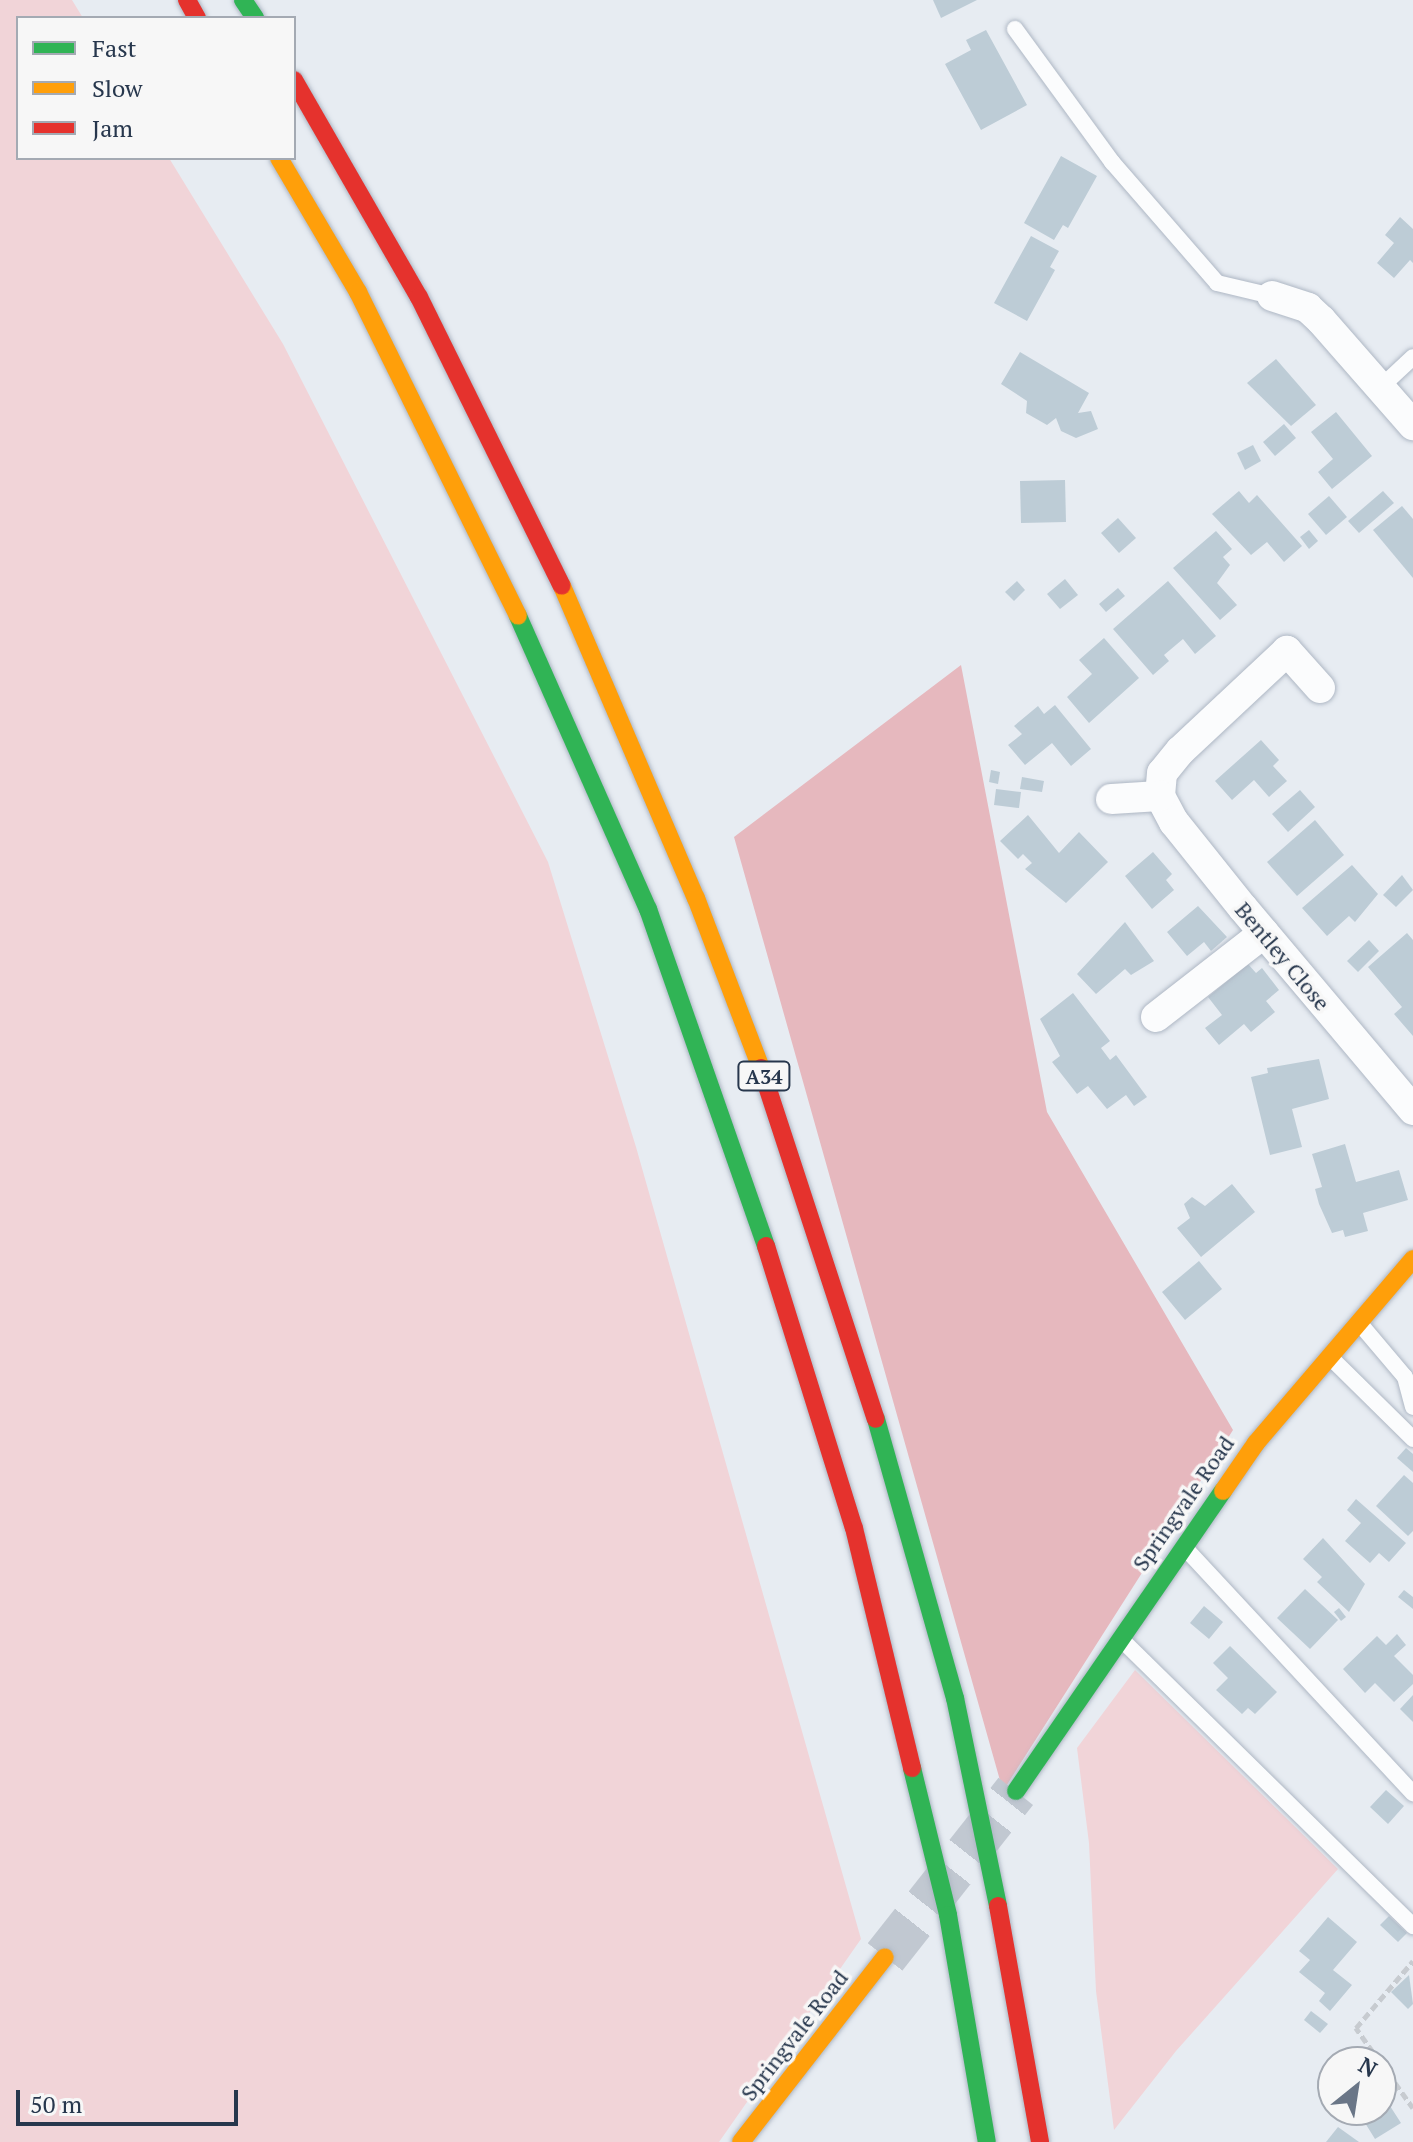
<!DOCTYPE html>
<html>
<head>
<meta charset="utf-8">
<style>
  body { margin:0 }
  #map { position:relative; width:1413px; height:2142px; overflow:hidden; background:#e7ecf2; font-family:"PT Serif",serif }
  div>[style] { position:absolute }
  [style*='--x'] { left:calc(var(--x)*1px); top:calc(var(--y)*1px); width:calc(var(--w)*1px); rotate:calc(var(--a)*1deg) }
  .green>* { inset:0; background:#f1d4d8 }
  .forest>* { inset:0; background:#e6b8be }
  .building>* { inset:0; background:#bdccd6 }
  .secondary-tunnel>* { height:44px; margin-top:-22px; transform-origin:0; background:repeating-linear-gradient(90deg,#c1c8d1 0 44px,transparent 0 66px) }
  .path>* { height:5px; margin-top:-2.5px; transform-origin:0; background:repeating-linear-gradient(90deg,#c7cbd0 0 8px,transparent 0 12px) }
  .roads { filter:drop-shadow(0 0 2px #aeb7c4) drop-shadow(0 0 2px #aeb7c4) }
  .lane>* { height:16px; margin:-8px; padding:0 8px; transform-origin:8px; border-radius:8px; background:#fbfcfd }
  .street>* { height:30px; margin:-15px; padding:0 15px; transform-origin:15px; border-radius:15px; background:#fbfcfd }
  .fast>* { height:18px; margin:-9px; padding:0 9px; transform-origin:9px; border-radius:9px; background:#30b455 }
  .slow>* { height:18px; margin:-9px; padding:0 9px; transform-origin:9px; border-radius:9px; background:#ff9f0a }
  .jam>* { height:18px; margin:-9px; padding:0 9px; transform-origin:9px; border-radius:9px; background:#e5322d }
  span { translate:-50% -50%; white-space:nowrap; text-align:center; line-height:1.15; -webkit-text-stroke:7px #f7f7f7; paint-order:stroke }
  .shield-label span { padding:2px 6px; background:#f7f7f7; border:2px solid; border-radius:6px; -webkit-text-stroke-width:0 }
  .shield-label { font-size:20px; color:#27374d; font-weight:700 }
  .street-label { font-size:22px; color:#27374d }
  .legend { position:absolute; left:16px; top:16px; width:280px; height:144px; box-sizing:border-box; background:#f7f7f7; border:2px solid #a4aab3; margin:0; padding:10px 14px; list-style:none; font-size:24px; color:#27374d }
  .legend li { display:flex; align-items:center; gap:16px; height:40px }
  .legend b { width:40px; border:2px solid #a4aab3 }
  .north { position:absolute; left:1317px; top:2046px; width:80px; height:80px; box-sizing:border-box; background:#f7f7f7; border:2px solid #a4aab3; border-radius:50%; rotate:30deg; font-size:22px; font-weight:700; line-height:32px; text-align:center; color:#27374d }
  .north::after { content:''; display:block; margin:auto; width:28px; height:36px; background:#6a7687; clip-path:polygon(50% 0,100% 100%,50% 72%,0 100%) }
  .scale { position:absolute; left:16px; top:2090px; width:222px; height:36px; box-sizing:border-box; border:4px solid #27374d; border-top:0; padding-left:10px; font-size:24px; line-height:28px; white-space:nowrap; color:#27374d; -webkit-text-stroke:6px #f7f7f7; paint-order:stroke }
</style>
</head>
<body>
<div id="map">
  <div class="green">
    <div style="clip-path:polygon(0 0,72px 0,83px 18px,18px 18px,18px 158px,169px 158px,283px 344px,548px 862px,636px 1147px,861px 1939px,719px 2142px,0 2142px)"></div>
    <div style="clip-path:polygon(1135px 1670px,1338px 1869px,1176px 2051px,1114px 2130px,1096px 1991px,1089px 1843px,1077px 1748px)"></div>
  </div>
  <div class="forest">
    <div style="clip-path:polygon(961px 665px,1047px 1112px,1233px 1430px,1003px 1791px,734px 837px)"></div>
  </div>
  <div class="building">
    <div style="clip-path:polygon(933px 0,977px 0,941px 18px)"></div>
    <div style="clip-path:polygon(986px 30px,1027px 105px,981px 130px,945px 64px,971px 50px,966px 40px)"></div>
    <div style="clip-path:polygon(1061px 156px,1097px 176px,1068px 228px,1063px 225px,1054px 240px,1024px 223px)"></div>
    <div style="clip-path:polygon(1400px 217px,1413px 229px,1413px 263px,1410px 260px,1394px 278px,1377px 263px,1394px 243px,1385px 235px)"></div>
    <div style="clip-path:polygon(1031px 236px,1059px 251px,1050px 267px,1055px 270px,1027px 321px,994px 303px)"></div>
    <div style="clip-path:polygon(1020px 352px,1089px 393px,1078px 413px,1091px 411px,1098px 429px,1076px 438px,1061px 431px,1056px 418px,1047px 425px,1026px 413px,1027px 401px,1001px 384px)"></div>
    <div style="clip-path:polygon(1276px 359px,1316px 405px,1291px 426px,1247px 383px)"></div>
    <div style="clip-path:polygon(1336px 412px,1372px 456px,1332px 489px,1318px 472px,1333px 459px,1311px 432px)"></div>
    <div style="clip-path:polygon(1284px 424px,1296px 438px,1275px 456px,1263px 442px)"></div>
    <div style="clip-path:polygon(1253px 445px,1261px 461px,1245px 470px,1237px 453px)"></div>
    <div style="clip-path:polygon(1065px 480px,1066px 522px,1021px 523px,1020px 481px)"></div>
    <div style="clip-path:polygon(1239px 491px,1249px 503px,1257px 495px,1302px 546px,1284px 562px,1267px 542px,1251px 555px,1212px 514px)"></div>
    <div style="clip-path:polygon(1383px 491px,1394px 503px,1359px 533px,1348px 521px)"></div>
    <div style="clip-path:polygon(1329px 496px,1347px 517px,1326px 535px,1308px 514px)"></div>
    <div style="clip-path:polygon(1402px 506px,1413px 519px,1413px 578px,1373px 530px)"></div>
    <div style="clip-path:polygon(1118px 518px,1136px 538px,1119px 553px,1101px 533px)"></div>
    <div style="clip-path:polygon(1309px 530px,1318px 541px,1309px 549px,1300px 537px)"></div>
    <div style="clip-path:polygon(1216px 531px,1232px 549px,1223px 557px,1230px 565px,1217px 583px,1237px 605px,1220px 620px,1173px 568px)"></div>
    <div style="clip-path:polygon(1065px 579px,1078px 595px,1060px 609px,1047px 594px)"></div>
    <div style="clip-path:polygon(1017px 581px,1025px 590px,1014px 601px,1005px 592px)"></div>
    <div style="clip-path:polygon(1168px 581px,1216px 636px,1195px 654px,1183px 639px,1164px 655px,1169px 661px,1153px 675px,1113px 629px)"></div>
    <div style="clip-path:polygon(1118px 588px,1125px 596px,1106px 612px,1099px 604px)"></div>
    <div style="clip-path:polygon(1104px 638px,1139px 678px,1089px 723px,1067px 697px,1092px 674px,1079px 660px)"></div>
    <div style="clip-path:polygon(1055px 705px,1091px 749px,1071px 766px,1052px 743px,1025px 765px,1008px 745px,1022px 734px,1014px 726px,1038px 706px,1044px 714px)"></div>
    <div style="clip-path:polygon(1261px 740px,1279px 760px,1273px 766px,1287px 781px,1269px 797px,1254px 780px,1232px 800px,1215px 781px)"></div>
    <div style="clip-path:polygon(991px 770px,1000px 772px,998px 784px,989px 782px)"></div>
    <div style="clip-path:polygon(1022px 777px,1044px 781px,1042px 792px,1020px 789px)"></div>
    <div style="clip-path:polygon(996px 789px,1021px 792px,1019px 808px,994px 805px)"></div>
    <div style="clip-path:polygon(1300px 790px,1315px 807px,1288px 832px,1272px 814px)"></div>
    <div style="clip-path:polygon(1028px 815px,1059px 853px,1079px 832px,1108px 862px,1066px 903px,1025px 869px,1032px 863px,1023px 854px,1018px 859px,1000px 841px)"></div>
    <div style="clip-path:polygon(1315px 820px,1344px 855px,1297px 896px,1267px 862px)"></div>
    <div style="clip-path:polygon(1153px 852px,1172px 874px,1166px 880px,1174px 890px,1152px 909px,1125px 876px)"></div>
    <div style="clip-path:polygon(1352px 865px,1378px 894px,1355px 922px,1349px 916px,1327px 936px,1302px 908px)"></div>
    <div style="clip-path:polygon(1402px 875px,1413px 890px,1396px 907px,1383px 895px)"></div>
    <div style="clip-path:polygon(1198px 906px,1227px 937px,1211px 951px,1204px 942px,1187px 956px,1167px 932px)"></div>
    <div style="clip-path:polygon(1125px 922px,1154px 961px,1131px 975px,1125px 969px,1096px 994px,1077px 974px)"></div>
    <div style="clip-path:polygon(1407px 933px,1413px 940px,1413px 1036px,1394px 1014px,1402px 1007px,1368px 967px)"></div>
    <div style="clip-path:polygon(1369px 940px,1379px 951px,1358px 972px,1347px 961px)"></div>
    <div style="clip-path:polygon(1248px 964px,1256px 973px,1262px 968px,1279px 990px,1266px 1001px,1275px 1012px,1251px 1032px,1244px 1024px,1219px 1045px,1205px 1028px,1222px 1015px,1208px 997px)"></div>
    <div style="clip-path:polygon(1073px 993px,1110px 1041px,1101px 1048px,1110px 1060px,1116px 1055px,1147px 1097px,1134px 1106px,1126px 1095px,1107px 1109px,1088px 1086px,1077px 1094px,1052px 1062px,1060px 1056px,1040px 1019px)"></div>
    <div style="clip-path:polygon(1319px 1059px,1329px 1099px,1292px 1109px,1302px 1147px,1270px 1155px,1251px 1077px,1268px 1073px,1267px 1068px)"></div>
    <div style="clip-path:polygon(1345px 1144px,1356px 1182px,1399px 1170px,1408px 1200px,1363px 1213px,1368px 1231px,1345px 1237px,1343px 1230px,1332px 1233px,1319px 1204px,1315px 1189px,1322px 1187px,1312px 1154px)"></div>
    <div style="clip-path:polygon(1232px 1184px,1255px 1212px,1201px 1257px,1177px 1228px,1190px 1218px,1184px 1204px,1192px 1197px,1205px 1206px)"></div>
    <div style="clip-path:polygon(1199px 1261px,1222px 1289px,1185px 1320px,1162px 1292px)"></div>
    <div style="clip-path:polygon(1406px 1448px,1413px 1454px,1413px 1472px,1397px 1458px)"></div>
    <div style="clip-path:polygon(1404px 1475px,1413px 1483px,1413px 1531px,1408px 1536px,1376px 1506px)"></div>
    <div style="clip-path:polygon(1356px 1499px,1406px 1543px,1389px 1562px,1379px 1553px,1370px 1563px,1345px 1541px,1361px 1523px,1347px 1510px)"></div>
    <div style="clip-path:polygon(1323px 1538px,1365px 1584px,1349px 1612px,1317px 1582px,1322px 1577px,1303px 1559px)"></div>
    <div style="clip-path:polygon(1305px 1589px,1338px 1620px,1310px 1649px,1277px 1618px)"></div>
    <div style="clip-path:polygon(1404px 1590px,1413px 1597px,1413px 1609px,1398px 1597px)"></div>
    <div style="clip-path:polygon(1204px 1606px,1223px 1622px,1209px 1639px,1190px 1623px)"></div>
    <div style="clip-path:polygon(1339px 1608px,1346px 1617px,1341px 1621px,1334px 1612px)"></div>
    <div style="clip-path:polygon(1397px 1634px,1406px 1645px,1394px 1656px,1413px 1675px,1413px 1684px,1394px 1702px,1375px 1683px,1365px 1693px,1343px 1669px,1377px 1636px,1386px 1645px)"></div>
    <div style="clip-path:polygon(1230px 1646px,1277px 1692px,1255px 1714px,1248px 1708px,1242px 1714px,1216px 1690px,1228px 1678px,1213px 1663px)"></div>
    <div style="clip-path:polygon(1413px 1695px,1413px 1722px,1400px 1709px)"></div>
    <div style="clip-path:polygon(1386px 1790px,1404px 1806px,1388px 1824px,1370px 1807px)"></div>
    <div style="clip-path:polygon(1389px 1916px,1407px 1933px,1398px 1942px,1380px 1925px)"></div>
    <div style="clip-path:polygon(1328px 1917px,1357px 1942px,1333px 1970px,1352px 1985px,1330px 2011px,1319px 2001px,1325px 1993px,1299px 1972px,1310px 1960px,1299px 1951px)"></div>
    <div style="clip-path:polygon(1409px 1975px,1413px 2004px,1408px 2009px,1391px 1992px)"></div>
    <div style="clip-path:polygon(1311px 2011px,1328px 2024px,1320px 2033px,1304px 2020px)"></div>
    <div style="clip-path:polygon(1381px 2092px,1401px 2123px,1375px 2139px,1357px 2110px,1381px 2110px)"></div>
    <div style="clip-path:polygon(1338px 2127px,1359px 2142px,1326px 2142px)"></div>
  </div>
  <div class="secondary-tunnel">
    <div style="--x:885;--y:1957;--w:211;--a:-51.7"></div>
  </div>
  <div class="path">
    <div style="--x:1380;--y:2062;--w:42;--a:-125.2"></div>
    <div style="--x:1356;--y:2028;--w:88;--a:-49.6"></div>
    <div style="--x:1381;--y:2063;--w:55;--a:54.6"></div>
  </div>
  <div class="roads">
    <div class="lane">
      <div style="--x:1015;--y:29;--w:165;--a:53.9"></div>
      <div style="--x:1112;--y:162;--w:160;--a:49"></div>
      <div style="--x:1217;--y:283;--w:57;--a:13.3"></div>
      <div style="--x:1382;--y:386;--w:42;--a:-43.1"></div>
      <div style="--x:1361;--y:1325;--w:68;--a:49.8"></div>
      <div style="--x:1405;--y:1377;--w:31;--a:75"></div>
      <div style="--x:1332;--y:1359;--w:114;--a:44.6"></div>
      <div style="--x:1185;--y:1548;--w:335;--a:47.1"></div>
      <div style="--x:1123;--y:1641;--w:407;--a:44.5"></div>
    </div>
    <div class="street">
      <div style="--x:1272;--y:296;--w:38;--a:18"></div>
      <div style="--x:1308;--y:308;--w:18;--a:43"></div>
      <div style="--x:1321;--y:320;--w:140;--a:48.8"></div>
      <div style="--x:1320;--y:688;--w:50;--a:-131.7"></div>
      <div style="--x:1287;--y:651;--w:146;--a:136.9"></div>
      <div style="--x:1180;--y:751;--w:28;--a:129"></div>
      <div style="--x:1162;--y:773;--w:23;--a:95"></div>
      <div style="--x:1160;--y:796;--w:30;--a:62"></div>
      <div style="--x:1174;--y:822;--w:110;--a:51.3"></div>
      <div style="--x:1243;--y:908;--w:264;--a:49.9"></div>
      <div style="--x:1111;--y:799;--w:49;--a:-3.5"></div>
      <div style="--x:1156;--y:1017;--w:137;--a:-37.9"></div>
    </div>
    <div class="fast">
      <div style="--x:243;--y:0;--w:22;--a:56"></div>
      <div style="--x:518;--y:616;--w:321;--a:66.1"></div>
      <div style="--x:648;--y:909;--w:357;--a:70.7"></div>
      <div style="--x:876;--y:1419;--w:290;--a:74.2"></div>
      <div style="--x:955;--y:1698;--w:212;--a:78.3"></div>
      <div style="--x:912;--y:1768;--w:151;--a:76.2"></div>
      <div style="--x:948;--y:1915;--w:230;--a:80.3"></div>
      <div style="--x:1016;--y:1791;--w:364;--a:-55.4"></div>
    </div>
    <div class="slow">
      <div style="--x:279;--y:158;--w:156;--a:59.5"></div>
      <div style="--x:358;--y:292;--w:361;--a:63.7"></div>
      <div style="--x:562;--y:586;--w:340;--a:66.8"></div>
      <div style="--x:696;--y:898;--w:182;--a:69.1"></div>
      <div style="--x:1223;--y:1491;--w:58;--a:-55.5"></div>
      <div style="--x:1256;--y:1443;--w:242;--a:-49.5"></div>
      <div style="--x:741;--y:2142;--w:234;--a:-52.1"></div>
    </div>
    <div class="jam">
      <div style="--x:187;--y:0;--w:21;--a:61"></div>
      <div style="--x:294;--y:80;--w:250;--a:60.1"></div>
      <div style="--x:419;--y:297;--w:322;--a:63.7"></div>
      <div style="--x:761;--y:1068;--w:369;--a:71.9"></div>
      <div style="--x:766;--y:1246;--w:295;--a:72.7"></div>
      <div style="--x:854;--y:1528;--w:247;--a:76.4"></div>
      <div style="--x:998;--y:1906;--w:240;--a:79.9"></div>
    </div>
  </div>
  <div class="shield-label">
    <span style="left:764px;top:1076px">A34</span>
  </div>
  <div class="street-label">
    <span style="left:1283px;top:956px;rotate:50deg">Bentley Close</span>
    <span style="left:1183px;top:1503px;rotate:-55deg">Springvale Road</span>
    <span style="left:794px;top:2035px;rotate:-52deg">Springvale Road</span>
  </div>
  <ul class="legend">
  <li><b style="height:10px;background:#30b455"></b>Fast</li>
  <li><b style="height:10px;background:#ff9f0a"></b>Slow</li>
  <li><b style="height:10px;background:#e5322d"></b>Jam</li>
  </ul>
  <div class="north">N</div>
  <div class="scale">50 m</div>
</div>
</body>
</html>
